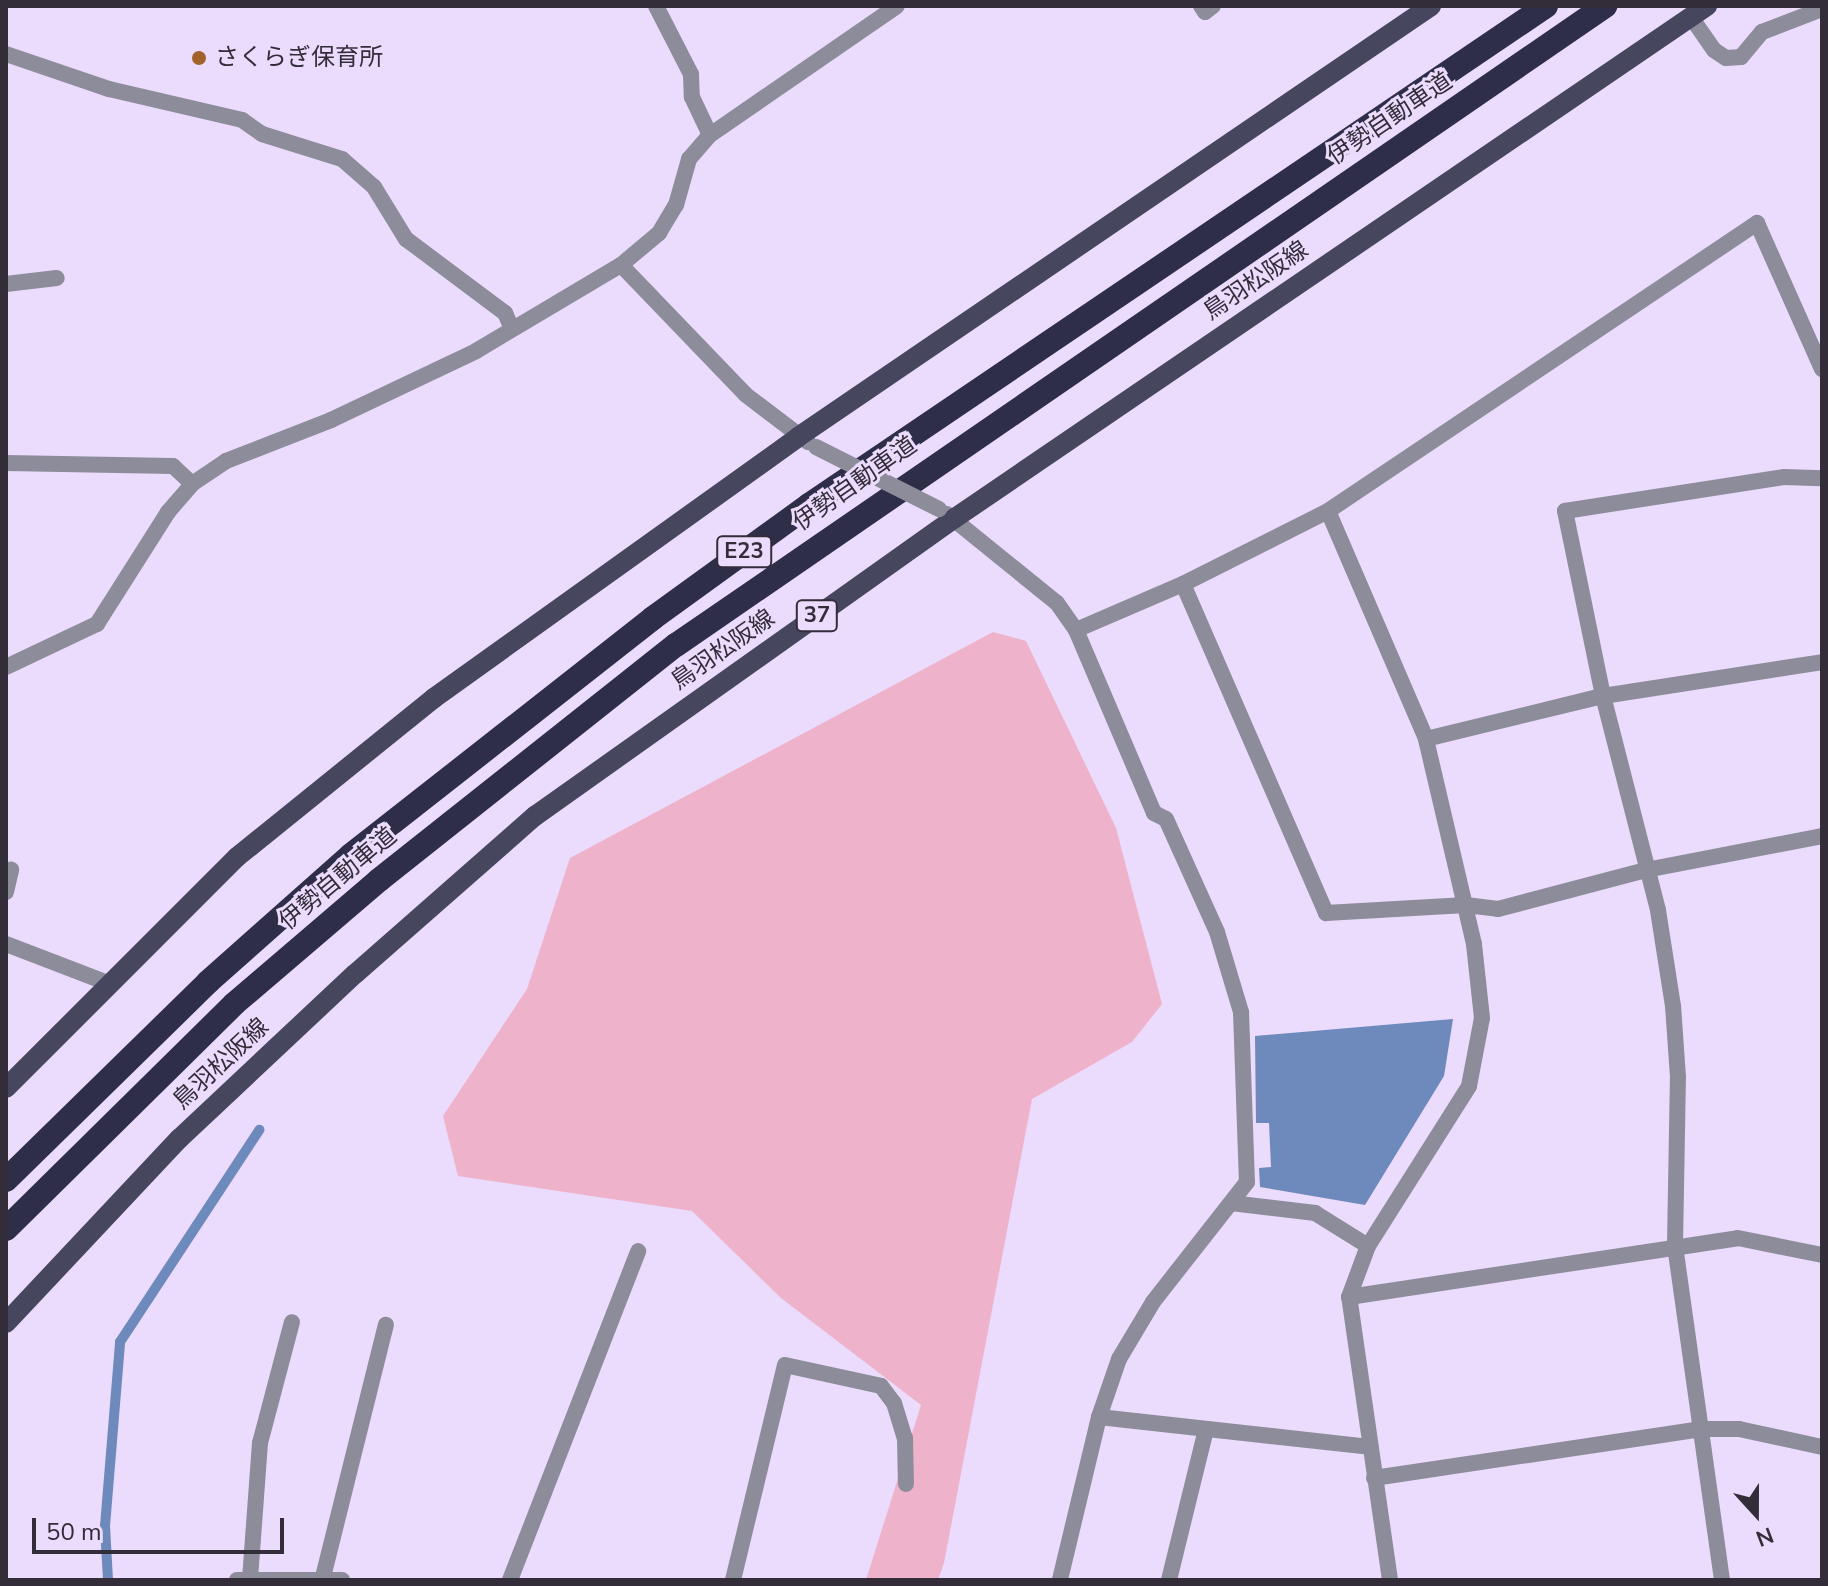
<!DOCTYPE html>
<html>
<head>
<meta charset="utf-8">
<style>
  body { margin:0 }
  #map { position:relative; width:1828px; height:1586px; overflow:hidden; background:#ebdbfc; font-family:"Nunito Sans","Noto Sans JP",sans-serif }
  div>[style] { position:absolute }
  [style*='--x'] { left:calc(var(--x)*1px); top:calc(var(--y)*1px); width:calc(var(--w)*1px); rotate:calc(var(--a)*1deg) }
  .green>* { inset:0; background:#eeb3cb }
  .water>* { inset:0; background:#6e89bb }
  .stream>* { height:10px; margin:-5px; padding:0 5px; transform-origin:5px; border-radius:5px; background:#6e89bb }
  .street>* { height:16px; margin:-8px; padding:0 8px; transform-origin:8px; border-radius:8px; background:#8c8c9b }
  .primary>* { height:20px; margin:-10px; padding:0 10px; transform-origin:10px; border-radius:10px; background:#46465f }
  .highway>* { height:24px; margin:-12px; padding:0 12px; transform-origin:12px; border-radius:12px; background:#2f2e49 }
  .street-bridge>* { height:16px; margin:-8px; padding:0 8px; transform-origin:8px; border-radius:8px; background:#8c8c9b }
  .dots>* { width:22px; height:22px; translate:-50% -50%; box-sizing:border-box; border:4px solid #ebdbfc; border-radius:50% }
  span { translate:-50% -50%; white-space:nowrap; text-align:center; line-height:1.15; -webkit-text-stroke:6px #ebdbfc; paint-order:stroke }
  .shield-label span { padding:2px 6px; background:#ebdbfc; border:2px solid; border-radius:6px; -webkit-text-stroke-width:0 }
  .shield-label { font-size:22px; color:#332d3a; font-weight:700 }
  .poi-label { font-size:24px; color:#332d3a }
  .left { translate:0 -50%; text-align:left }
  .street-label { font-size:24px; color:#332d3a }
  .frame { position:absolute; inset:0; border:8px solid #332d3a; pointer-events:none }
  .north { position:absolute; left:1716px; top:1474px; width:80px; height:80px; -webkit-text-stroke:6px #ebdbfc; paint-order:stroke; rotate:159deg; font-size:22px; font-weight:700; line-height:32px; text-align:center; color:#332d3a }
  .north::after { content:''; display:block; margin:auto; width:28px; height:36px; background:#332d3a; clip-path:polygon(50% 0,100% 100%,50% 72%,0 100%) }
  .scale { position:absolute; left:32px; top:1518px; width:252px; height:36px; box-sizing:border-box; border:4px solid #332d3a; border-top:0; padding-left:10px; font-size:24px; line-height:28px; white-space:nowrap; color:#332d3a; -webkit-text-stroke:6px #ebdbfc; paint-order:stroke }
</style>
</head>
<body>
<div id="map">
  <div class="green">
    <div style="clip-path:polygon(993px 632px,1026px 641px,1116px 828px,1162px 1004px,1132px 1042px,1032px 1099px,944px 1563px,938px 1580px,866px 1580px,921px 1405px,781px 1298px,692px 1211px,458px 1176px,443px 1116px,527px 989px,570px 858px)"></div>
  </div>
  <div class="water">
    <div style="clip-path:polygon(1453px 1019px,1444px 1076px,1365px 1205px,1260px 1187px,1259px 1168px,1271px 1167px,1269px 1123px,1256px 1123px,1255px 1036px)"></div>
  </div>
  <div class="stream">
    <div style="--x:108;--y:1580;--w:54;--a:-93.2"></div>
    <div style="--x:105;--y:1526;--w:185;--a:-85.3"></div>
    <div style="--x:120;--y:1342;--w:254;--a:-56.7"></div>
  </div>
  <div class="street">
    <div style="--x:656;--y:6;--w:76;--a:62.8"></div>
    <div style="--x:691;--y:74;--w:23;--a:88"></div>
    <div style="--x:692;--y:97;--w:42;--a:64.7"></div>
    <div style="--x:1201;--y:6;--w:7;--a:56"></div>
    <div style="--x:1205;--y:12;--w:10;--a:-37"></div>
    <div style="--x:1691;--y:17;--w:40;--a:55.1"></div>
    <div style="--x:1714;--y:50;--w:14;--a:34"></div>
    <div style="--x:1726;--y:58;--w:15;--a:-4"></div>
    <div style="--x:1741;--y:57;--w:33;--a:-50"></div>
    <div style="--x:1762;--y:32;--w:64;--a:-21"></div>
    <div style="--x:6;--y:54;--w:109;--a:18.8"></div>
    <div style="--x:109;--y:89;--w:137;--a:13.1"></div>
    <div style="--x:242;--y:120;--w:24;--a:35"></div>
    <div style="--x:262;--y:134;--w:84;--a:17.4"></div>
    <div style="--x:342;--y:159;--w:43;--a:41.2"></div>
    <div style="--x:374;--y:187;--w:61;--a:58.4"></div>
    <div style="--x:406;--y:239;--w:124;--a:36.8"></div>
    <div style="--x:505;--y:313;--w:17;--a:66"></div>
    <div style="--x:621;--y:265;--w:180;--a:46.1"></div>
    <div style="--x:746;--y:395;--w:78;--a:37.2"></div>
    <div style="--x:6;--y:284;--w:51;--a:-6.7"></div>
    <div style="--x:6;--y:463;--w:167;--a:1"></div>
    <div style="--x:173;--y:466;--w:26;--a:43"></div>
    <div style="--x:1328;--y:511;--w:248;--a:66.7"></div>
    <div style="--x:947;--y:514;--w:141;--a:39"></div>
    <div style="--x:1057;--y:603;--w:33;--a:55"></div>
    <div style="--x:1076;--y:630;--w:199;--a:66.9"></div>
    <div style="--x:1154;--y:813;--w:13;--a:27"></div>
    <div style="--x:1166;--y:819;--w:124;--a:65.7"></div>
    <div style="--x:1217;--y:932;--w:84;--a:73.3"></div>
    <div style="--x:1241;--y:1012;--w:170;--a:88"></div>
    <div style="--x:1247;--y:1182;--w:152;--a:128.1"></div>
    <div style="--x:1153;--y:1302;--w:66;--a:120.8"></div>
    <div style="--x:1119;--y:1359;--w:61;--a:109"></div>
    <div style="--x:1099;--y:1417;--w:168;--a:103.5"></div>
    <div style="--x:1183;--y:584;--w:359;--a:66.5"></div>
    <div style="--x:1326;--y:913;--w:140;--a:-3.3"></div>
    <div style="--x:1466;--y:905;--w:32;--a:7"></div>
    <div style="--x:1498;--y:909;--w:153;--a:-14.8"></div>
    <div style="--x:1646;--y:870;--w:179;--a:-10.9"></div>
    <div style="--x:1076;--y:630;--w:116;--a:-23.3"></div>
    <div style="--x:1183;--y:584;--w:162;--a:-26.7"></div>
    <div style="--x:1328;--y:511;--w:517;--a:-33.87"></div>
    <div style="--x:1757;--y:223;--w:160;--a:66"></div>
    <div style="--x:6;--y:667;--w:101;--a:-25.3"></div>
    <div style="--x:97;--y:624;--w:133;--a:-57.6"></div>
    <div style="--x:168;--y:512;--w:37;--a:-49"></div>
    <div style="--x:192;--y:484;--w:41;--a:-34.1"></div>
    <div style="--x:226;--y:461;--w:113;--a:-21.3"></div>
    <div style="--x:331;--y:420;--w:161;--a:-25.4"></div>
    <div style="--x:476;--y:351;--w:169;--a:-30.7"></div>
    <div style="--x:621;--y:265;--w:50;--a:-40.1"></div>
    <div style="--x:659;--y:233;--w:33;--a:-59"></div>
    <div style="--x:676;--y:205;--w:48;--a:-74.2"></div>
    <div style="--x:689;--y:159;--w:32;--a:-49"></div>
    <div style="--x:710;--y:135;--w:227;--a:-34.6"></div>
    <div style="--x:6;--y:892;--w:23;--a:-77"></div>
    <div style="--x:6;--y:944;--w:111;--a:21"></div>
    <div style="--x:1231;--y:1203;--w:85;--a:6.8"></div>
    <div style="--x:1315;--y:1213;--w:62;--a:31.9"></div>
    <div style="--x:1349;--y:1297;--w:393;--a:-8.6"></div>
    <div style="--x:1738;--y:1238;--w:86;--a:11.4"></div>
    <div style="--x:1099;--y:1417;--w:272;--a:6.3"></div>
    <div style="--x:1374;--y:1478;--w:333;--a:-8.5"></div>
    <div style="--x:1703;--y:1429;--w:36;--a:0"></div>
    <div style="--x:1739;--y:1429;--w:85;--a:12.2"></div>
    <div style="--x:323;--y:1577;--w:260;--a:-76"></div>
    <div style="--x:250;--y:1579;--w:136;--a:-85.8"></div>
    <div style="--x:260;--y:1443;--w:125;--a:-75.2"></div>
    <div style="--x:237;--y:1580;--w:105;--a:0"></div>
    <div style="--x:510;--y:1580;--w:353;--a:-68.7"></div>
    <div style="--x:733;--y:1580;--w:221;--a:-76.4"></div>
    <div style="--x:785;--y:1365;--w:98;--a:12.3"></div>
    <div style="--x:881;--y:1386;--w:21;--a:53"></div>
    <div style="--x:894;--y:1403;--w:37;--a:73"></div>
    <div style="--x:905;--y:1438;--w:46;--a:88.8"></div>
    <div style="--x:1169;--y:1580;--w:155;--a:-76.2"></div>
    <div style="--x:1390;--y:1580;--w:286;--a:-98.2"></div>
    <div style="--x:1349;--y:1297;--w:54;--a:-69.6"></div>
    <div style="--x:1368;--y:1246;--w:189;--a:-57.7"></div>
    <div style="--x:1469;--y:1086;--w:69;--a:-79.2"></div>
    <div style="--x:1482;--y:1018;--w:74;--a:-96.2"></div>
    <div style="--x:1474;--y:944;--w:211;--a:-103.2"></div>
    <div style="--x:1426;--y:739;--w:182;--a:-13.7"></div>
    <div style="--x:1603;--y:696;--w:222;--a:-8.8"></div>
    <div style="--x:1722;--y:1580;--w:338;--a:-98"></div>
    <div style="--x:1675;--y:1245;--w:168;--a:-89"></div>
    <div style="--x:1678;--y:1077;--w:71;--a:-94"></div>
    <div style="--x:1673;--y:1006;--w:97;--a:-98.9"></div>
    <div style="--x:1658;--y:910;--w:221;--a:-104.4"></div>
    <div style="--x:1603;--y:696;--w:189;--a:-101.6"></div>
    <div style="--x:1565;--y:511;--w:222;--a:-8.8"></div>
    <div style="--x:1784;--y:477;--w:38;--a:2"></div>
  </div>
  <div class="primary">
    <div style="--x:6;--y:1088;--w:327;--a:-45"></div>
    <div style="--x:237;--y:857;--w:253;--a:-38.9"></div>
    <div style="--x:434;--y:698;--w:448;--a:-35.6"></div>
    <div style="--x:798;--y:437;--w:766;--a:-34.25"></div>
    <div style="--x:6;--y:1323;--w:253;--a:-46.8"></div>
    <div style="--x:179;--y:1139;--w:241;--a:-43.2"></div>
    <div style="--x:355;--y:974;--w:240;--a:-41.3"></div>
    <div style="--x:535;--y:816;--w:515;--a:-35.36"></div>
    <div style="--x:955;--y:518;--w:910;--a:-34.25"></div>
  </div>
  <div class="highway">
    <div style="--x:6;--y:1180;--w:283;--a:-44.4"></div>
    <div style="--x:208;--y:982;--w:191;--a:-41.6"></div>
    <div style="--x:351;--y:855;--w:384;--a:-38.1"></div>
    <div style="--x:653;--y:618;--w:193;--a:-35.9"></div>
    <div style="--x:809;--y:505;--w:890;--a:-34.1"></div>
    <div style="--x:6;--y:1229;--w:320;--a:-44.6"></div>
    <div style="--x:234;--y:1004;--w:191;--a:-40.5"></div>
    <div style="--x:379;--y:880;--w:379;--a:-38.4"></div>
    <div style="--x:676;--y:645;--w:1128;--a:-34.52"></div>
  </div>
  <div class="street-bridge">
    <div style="--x:816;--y:447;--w:138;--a:26.8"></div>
  </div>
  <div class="dots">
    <div style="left:199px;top:58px;background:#a2632a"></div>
  </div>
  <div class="shield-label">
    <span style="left:744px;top:552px">E23</span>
    <span style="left:817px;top:616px">37</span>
  </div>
  <div class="poi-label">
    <span class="left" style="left:215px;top:58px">さくらぎ保育所</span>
  </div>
  <div class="street-label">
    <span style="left:1390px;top:119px;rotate:-34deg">伊勢自動車道</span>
    <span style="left:1256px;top:281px;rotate:-34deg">鳥羽松阪線</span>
    <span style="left:855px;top:484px;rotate:-35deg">伊勢自動車道</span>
    <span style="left:723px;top:650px;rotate:-35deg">鳥羽松阪線</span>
    <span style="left:338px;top:879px;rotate:-40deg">伊勢自動車道</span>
    <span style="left:221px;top:1064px;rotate:-43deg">鳥羽松阪線</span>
  </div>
  <div class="frame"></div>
  <div class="north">N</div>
  <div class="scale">50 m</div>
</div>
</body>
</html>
